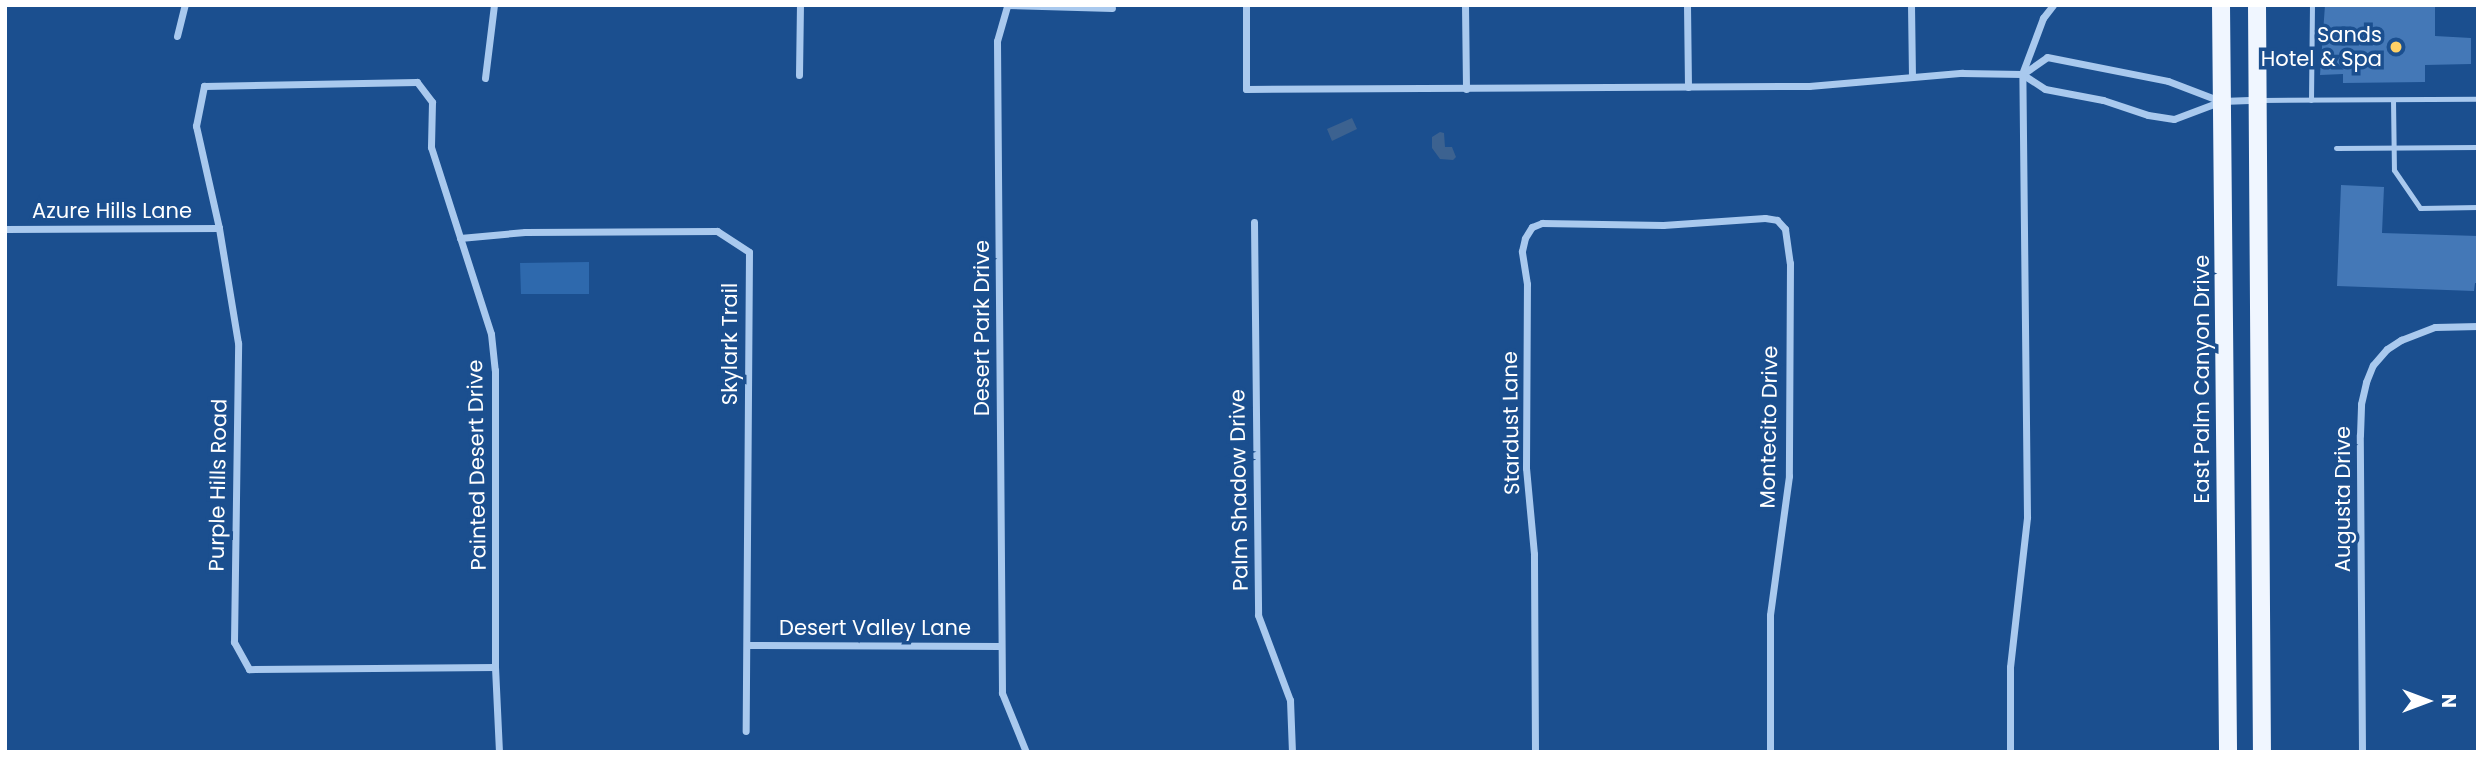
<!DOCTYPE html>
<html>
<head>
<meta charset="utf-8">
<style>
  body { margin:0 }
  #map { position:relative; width:2483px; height:757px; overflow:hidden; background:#1b4f8f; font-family:Poppins,sans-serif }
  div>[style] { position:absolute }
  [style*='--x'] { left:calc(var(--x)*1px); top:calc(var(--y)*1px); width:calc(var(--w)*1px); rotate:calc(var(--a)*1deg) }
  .green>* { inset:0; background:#2e69ad }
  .water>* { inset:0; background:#3c6290 }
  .building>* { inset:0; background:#4478b7 }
  .service>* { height:5px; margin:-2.5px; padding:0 2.5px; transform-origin:2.5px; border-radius:2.5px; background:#a9c9ee }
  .minor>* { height:7px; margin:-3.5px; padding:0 3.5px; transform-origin:3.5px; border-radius:3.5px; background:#a9c9ee }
  .primary>* { height:18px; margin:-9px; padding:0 9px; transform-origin:9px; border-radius:9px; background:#f0f6ff }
  .dots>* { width:19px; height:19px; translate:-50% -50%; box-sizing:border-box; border:4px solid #1b4f8f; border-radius:50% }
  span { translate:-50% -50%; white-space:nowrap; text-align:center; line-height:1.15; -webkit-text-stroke:7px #1b4f8f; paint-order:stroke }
  .poi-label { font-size:21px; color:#fff }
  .right { translate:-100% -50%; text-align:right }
  .street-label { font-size:21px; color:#fff }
  .frame { position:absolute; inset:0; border:7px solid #fff; pointer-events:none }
  .north { position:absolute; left:2392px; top:666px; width:70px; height:70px; -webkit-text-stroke:5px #1b4f8f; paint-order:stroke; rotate:90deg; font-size:19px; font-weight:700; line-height:28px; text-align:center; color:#fff }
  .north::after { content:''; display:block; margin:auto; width:24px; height:32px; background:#fff; clip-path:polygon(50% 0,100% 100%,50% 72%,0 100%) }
</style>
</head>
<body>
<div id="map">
  <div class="green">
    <div style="clip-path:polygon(589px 262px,589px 294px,521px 294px,520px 263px)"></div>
  </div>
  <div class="water">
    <div style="clip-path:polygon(1352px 118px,1357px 129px,1332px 141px,1327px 129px)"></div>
    <div style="clip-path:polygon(1440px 132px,1444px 133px,1445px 147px,1452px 147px,1456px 157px,1453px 160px,1440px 159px,1432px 148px,1432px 137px)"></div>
  </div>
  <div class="building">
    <div style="clip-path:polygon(2325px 5px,2435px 5px,2435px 36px,2471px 38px,2471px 64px,2425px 65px,2425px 82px,2343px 83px,2343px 74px,2320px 75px)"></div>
    <div style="clip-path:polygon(2341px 185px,2384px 187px,2382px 233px,2478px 236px,2478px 283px,2475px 283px,2474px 291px,2337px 286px)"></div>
  </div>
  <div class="service">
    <div style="--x:2260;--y:100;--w:218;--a:-0.3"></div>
    <div style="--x:2311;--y:100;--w:95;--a:-89.4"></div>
    <div style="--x:2393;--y:100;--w:70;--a:89.2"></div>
    <div style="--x:2394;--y:170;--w:46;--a:55.6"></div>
    <div style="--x:2420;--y:208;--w:58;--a:-1"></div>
    <div style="--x:2336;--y:148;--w:142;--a:-0.4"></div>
  </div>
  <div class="minor">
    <div style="--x:1246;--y:5;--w:84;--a:90"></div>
    <div style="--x:1246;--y:89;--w:563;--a:-0.31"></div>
    <div style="--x:1809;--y:86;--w:154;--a:-4.9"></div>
    <div style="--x:1962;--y:73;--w:60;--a:1"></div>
    <div style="--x:2022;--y:74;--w:27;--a:33"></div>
    <div style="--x:2045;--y:89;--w:59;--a:10.7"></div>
    <div style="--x:2103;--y:100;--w:47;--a:18.4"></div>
    <div style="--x:2148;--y:115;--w:26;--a:9"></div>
    <div style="--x:2174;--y:119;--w:51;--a:-20.6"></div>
    <div style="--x:2222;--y:101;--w:34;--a:-2"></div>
    <div style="--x:1465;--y:5;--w:84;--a:89.3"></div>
    <div style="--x:1687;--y:5;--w:82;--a:89.3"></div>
    <div style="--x:1911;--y:5;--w:70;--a:89.2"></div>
    <div style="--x:177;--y:36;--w:32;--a:-76"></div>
    <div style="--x:2023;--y:74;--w:29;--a:-35"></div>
    <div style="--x:2047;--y:57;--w:123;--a:11.2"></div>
    <div style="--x:2168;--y:81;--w:56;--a:21"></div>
    <div style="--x:799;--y:75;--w:70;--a:-89.2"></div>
    <div style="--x:485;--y:78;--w:74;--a:-83"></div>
    <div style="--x:1254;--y:222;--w:393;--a:89.4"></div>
    <div style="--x:1258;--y:615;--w:91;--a:69.4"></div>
    <div style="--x:1290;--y:700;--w:52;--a:87.8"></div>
    <div style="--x:5;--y:229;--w:214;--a:-0.3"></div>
    <div style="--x:460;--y:238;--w:65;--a:-5.3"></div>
    <div style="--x:525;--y:232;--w:192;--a:-0.3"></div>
    <div style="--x:717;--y:231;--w:38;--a:33"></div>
    <div style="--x:749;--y:252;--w:479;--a:90.4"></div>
    <div style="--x:749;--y:645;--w:252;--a:0.2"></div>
    <div style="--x:495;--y:667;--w:246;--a:179.5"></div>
    <div style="--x:249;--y:669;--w:31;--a:-119"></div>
    <div style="--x:234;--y:642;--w:299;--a:-89.2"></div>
    <div style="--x:238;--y:343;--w:117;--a:-99.4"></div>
    <div style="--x:219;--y:228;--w:105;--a:-102.7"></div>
    <div style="--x:196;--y:126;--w:41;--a:-78.7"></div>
    <div style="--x:204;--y:86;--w:213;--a:-1.1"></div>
    <div style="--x:417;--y:82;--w:25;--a:53"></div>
    <div style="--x:432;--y:102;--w:45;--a:91.3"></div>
    <div style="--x:431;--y:147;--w:196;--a:72.2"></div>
    <div style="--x:491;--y:334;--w:36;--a:84"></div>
    <div style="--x:495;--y:370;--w:297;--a:90"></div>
    <div style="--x:495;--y:667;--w:85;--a:87.3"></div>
    <div style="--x:1026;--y:752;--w:64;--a:-112.1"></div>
    <div style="--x:1002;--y:693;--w:652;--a:-90.44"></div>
    <div style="--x:997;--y:41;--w:37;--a:-74"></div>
    <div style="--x:1007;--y:5;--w:105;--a:1.6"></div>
    <div style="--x:1535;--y:752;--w:198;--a:-90.3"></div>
    <div style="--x:1534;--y:554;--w:86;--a:-95.3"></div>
    <div style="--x:1526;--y:468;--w:184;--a:-89.7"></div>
    <div style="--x:1527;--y:284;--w:33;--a:-99"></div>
    <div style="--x:1522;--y:251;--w:13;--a:-77"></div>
    <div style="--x:1525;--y:238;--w:13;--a:-58"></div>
    <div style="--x:1532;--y:227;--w:11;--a:-22"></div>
    <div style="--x:1542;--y:223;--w:121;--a:0.9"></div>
    <div style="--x:1663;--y:225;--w:102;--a:-3.9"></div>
    <div style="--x:1765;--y:218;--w:12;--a:9"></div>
    <div style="--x:1777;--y:220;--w:12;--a:48"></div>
    <div style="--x:1785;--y:229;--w:34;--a:82"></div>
    <div style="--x:1790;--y:263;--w:213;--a:90.3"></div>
    <div style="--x:1789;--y:476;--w:140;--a:97.8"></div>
    <div style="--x:1770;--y:615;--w:137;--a:90"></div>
    <div style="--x:2010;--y:752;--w:85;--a:-90"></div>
    <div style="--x:2010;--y:667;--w:151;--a:-83.5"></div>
    <div style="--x:2027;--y:517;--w:443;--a:-90.6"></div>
    <div style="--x:2022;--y:74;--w:60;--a:-69.4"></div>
    <div style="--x:2043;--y:18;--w:16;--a:-52"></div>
    <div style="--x:2362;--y:752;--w:317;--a:-90.4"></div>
    <div style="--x:2360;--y:435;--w:31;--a:-88"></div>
    <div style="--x:2361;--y:404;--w:23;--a:-77"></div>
    <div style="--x:2366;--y:382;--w:18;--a:-68"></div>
    <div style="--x:2373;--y:365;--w:21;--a:-49"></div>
    <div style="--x:2387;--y:349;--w:17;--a:-33"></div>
    <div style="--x:2401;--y:340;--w:36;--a:-21"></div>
    <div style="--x:2435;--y:327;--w:43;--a:-1.3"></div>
  </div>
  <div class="primary">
    <div style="--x:2221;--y:5;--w:747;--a:89.46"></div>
    <div style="--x:2257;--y:5;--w:747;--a:89.62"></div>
  </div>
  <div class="dots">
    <div style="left:2396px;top:47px;background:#ffd166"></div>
  </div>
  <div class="poi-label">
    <span class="right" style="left:2382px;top:47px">Sands<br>Hotel &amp; Spa</span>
  </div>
  <div class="street-label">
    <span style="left:112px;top:211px">Azure Hills Lane</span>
    <span style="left:982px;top:328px;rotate:-90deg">Desert Park Drive</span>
    <span style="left:730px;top:344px;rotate:-90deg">Skylark Trail</span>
    <span style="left:2202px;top:379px;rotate:-90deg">East Palm Canyon Drive</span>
    <span style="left:1511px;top:423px;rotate:-91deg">Stardust Lane</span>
    <span style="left:1769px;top:427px;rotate:-89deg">Montecito Drive</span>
    <span style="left:477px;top:465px;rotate:-91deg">Painted Desert Drive</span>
    <span style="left:218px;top:485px;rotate:-89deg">Purple Hills Road</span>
    <span style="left:1239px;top:490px;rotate:-91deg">Palm Shadow Drive</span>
    <span style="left:2343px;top:499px;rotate:-90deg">Augusta Drive</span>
    <span style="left:875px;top:628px">Desert Valley Lane</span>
  </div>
  <div class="frame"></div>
  <div class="north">N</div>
</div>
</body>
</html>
